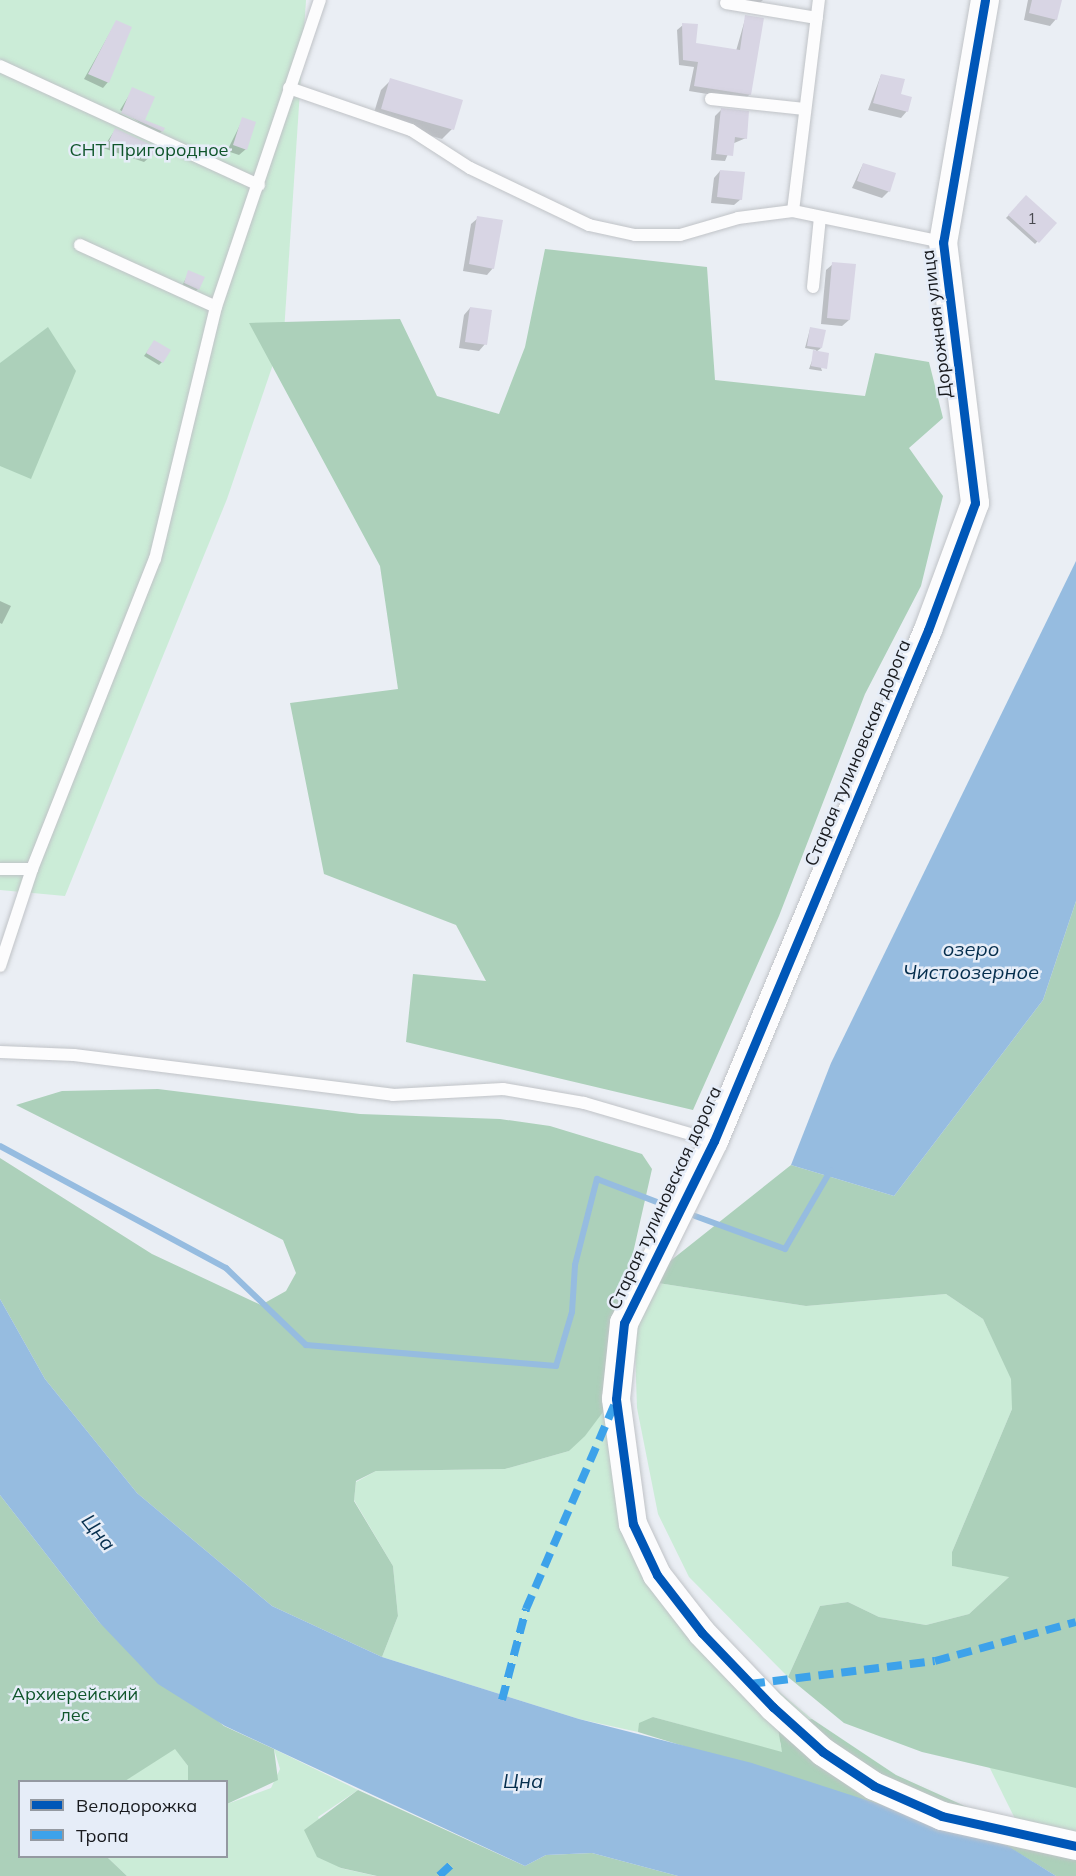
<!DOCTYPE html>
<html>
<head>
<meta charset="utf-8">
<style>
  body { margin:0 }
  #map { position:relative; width:1076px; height:1876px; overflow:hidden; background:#eaeef4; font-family:Mulish,sans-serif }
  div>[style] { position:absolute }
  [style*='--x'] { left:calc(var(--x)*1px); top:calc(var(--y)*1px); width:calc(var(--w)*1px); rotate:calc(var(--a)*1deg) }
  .green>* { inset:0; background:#cbecd7 }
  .forest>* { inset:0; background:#acd0ba }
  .water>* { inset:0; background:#96bce0 }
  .shadow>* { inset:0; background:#0003 }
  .stream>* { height:6px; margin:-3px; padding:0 3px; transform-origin:3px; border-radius:3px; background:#96bce0 }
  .building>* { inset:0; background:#d8d5e4 }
  .roads { filter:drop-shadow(0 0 2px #c0c3c7) drop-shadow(0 0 2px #c0c3c7) }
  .service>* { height:12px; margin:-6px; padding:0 6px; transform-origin:6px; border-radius:6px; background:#fcfcfd }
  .tertiary>* { height:28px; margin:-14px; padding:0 14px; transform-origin:14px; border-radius:14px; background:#fcfcfd }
  .quiet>* { height:8px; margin-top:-4px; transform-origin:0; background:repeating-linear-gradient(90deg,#3da2ea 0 15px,transparent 0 23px) }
  .cycleway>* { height:9px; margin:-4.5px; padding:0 4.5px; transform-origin:4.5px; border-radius:4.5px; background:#0057b8 }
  span { translate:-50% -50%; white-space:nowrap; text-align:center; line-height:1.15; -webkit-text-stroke:5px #e6edf8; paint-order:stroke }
  .number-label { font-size:15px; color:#494a50 }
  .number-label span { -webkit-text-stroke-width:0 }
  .park-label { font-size:18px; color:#10562c }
  .street-label { font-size:18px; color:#191b1f }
  .water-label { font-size:20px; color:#052e4d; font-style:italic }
  .legend { position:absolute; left:18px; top:1780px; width:210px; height:78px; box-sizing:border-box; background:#e6edf8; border:2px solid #9499a1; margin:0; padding:8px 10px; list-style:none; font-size:18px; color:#191b1f }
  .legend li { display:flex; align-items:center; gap:12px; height:30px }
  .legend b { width:30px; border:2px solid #9499a1 }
</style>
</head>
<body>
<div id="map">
  <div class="green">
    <div style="clip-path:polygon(0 0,306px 0,284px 332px,227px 499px,65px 896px,0 890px)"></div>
    <div style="clip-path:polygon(645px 1281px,806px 1306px,946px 1294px,983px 1319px,1012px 1379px,1012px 1409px,952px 1552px,952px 1566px,1010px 1576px,969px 1614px,926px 1625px,879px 1617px,848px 1602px,820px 1606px,788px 1677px,689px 1577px,658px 1514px,637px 1408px,634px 1320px)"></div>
    <div style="clip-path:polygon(618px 1392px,653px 1552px,744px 1663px,812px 1719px,798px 1721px,780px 1743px,783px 1753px,653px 1717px,638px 1732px,579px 1719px,382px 1657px,398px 1616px,393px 1566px,354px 1500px,356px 1482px,376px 1471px,505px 1469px,569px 1451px)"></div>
    <div style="clip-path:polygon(968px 1724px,1076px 1738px,1076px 1873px,1027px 1843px)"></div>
    <div style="clip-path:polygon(175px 1748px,188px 1766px,188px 1781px,124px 1781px)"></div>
    <div style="clip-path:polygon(274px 1749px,358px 1790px,318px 1817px,340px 1868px,376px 1876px,127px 1876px,107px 1857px,226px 1856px,227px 1804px,271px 1788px,280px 1769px)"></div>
  </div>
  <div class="forest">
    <div style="clip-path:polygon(545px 249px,707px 267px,715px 380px,865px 396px,875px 353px,929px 362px,943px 418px,909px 448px,943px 496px,921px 586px,865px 694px,779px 916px,693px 1110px,406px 1042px,413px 974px,486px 981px,456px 925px,324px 874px,290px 703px,398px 689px,380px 566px,249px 323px,400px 319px,437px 396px,499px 414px,525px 347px)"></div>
    <div style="clip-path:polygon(48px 327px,76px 371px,31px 479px,0 466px,0 363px)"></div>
    <div style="clip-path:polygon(1076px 901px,1076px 1788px,922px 1752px,844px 1723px,788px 1677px,820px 1606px,848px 1602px,879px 1617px,926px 1625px,969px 1614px,1009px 1577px,952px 1566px,952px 1552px,1012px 1409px,1011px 1379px,983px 1319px,946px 1294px,806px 1306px,645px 1281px,791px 1165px,894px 1196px,1043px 1000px)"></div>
    <div style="clip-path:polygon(158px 1089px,360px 1114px,500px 1119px,550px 1126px,642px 1154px,652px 1169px,615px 1333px,618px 1392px,585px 1436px,569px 1451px,505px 1469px,376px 1471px,356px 1481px,354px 1501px,393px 1566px,398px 1616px,382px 1657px,272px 1606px,137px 1493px,45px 1379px,0 1299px,0 1158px,152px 1254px,261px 1305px,286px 1291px,296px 1273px,283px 1240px,16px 1105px,62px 1091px)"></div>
    <div style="clip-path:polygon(0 1495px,99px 1622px,224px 1726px,274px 1749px,278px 1780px,227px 1804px,226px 1782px,188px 1781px,188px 1766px,175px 1749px,125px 1781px,20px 1782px,20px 1856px,107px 1857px,127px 1876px,0 1876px)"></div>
    <div style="clip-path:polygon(653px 1717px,782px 1752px,777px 1723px,812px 1719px,896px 1775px,978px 1812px,1076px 1842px,1076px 1876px,1056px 1876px,1007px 1846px,638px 1732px,639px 1723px)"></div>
    <div style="clip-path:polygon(358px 1790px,525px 1866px,546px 1855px,592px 1853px,678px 1876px,377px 1876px,341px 1868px,317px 1857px,304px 1830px)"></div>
  </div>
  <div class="water">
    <div style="clip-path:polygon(1076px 561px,1076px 901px,1043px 1000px,894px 1196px,791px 1165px,831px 1063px)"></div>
    <div style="clip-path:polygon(0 1299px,45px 1379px,137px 1493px,272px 1606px,382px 1657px,579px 1719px,752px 1763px,1008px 1846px,1056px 1876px,678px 1876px,592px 1853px,546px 1855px,525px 1866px,225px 1726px,158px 1684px,99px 1622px,0 1495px)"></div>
  </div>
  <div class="shadow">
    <div style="clip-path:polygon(729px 0,763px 0,752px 10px)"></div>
    <div style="clip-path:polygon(1028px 0,1061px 0,1056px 19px,1050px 26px,1024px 20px)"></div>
    <div style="clip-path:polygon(746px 16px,750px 94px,744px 100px,689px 91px,694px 67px,679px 65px,677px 30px,683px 25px,694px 44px,736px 51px)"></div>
    <div style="clip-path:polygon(116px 22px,108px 82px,103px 88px,84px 79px)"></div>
    <div style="clip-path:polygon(881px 75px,907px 111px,901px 118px,868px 110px)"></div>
    <div style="clip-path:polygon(391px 80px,452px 129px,442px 139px,372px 119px,381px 90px)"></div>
    <div style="clip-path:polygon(133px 89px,143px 120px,162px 131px,155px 137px,116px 119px,119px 113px,142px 124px,120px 110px)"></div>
    <div style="clip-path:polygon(721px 110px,746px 138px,732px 144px,725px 161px,711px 160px,715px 116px)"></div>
    <div style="clip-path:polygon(243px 119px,246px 149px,239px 155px,227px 151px)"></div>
    <div style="clip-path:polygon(115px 130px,151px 156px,144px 162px,103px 148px)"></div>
    <div style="clip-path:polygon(863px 164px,889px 191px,882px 198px,852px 188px)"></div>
    <div style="clip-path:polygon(720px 171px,741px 199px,734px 205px,711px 203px,714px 178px)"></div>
    <div style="clip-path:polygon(1026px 197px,1055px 223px,1035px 244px,1006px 218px)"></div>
    <div style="clip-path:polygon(478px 218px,493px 268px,487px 275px,463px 271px,471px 224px)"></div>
    <div style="clip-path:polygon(833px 264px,849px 320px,842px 326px,821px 324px,826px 270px)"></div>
    <div style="clip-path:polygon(189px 272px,198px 289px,195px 292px,182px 286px)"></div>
    <div style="clip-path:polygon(470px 308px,485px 344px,479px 351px,459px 348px,464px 315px)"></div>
    <div style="clip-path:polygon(810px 329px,821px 348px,816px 352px,822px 371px,809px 369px,816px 350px,805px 348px)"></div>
    <div style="clip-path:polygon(154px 342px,162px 362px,159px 365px,144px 356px)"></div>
    <div style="clip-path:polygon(0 601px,11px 606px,2px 624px,0 623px)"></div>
  </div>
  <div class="stream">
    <div style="--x:0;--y:1146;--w:257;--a:28.4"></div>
    <div style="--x:226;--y:1268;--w:111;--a:43.9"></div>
    <div style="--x:306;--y:1345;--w:251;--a:4.8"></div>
    <div style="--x:556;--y:1366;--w:56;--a:-73.5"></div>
    <div style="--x:572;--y:1312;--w:47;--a:-86.3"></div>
    <div style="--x:575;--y:1265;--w:89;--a:-75.7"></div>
    <div style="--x:597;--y:1179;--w:70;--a:21"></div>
    <div style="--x:695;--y:1216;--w:96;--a:20.1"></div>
    <div style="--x:785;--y:1249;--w:91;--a:-59.8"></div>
  </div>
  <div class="building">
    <div style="clip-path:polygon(1032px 0,1062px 0,1057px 20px,1029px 13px)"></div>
    <div style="clip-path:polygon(745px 15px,764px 18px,751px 95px,694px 86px,698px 62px,683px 60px,682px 23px,698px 24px,696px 43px,740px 50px)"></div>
    <div style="clip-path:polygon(116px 20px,132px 27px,109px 83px,88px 74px)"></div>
    <div style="clip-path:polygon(881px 74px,905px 79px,901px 94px,912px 97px,908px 112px,873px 103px)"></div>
    <div style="clip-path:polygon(390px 78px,463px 100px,454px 130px,381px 109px)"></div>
    <div style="clip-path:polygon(132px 87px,155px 97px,145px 120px,165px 128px,163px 132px,121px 113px)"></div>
    <div style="clip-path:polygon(721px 108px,749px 111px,747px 139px,735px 137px,733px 156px,716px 154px)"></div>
    <div style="clip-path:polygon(242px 117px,256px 122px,247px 150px,233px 145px)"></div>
    <div style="clip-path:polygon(115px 128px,156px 147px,152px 157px,109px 141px)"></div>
    <div style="clip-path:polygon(863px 163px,896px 173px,890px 192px,857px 181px)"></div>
    <div style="clip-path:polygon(720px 170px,745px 172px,742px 200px,717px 197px)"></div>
    <div style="clip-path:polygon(1026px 195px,1057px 223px,1039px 243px,1008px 215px)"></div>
    <div style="clip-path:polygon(477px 216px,503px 220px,494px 269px,469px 264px)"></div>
    <div style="clip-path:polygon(832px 262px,856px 264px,850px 320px,827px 318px)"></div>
    <div style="clip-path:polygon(188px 270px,205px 277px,199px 290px,184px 283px)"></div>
    <div style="clip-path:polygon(470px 307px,492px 310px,487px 345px,465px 342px)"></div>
    <div style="clip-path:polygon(810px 327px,826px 330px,822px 348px,807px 346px)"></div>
    <div style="clip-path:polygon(154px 340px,171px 350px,163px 363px,146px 353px)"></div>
    <div style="clip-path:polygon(813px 350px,829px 353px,827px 369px,811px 366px)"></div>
  </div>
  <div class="roads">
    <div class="service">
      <div style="--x:726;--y:3;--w:92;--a:9.4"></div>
      <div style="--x:0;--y:66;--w:285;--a:24.7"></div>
      <div style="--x:289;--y:88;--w:129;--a:19"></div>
      <div style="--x:411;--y:130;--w:70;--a:32.8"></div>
      <div style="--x:470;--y:168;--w:132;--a:25.6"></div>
      <div style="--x:589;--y:225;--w:47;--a:12.3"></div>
      <div style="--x:635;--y:235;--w:45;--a:0"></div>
      <div style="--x:680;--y:235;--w:60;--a:-16.3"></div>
      <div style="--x:738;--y:218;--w:55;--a:-7.3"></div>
      <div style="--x:793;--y:211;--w:153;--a:11.7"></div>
      <div style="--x:711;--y:99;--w:94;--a:6.1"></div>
      <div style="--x:793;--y:211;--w:213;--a:-83"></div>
      <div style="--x:80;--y:245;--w:149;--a:24.5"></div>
      <div style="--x:813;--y:287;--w:70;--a:-84.3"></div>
      <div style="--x:0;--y:869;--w:32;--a:0"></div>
      <div style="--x:32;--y:869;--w:334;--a:-68.4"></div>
      <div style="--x:155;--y:559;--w:259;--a:-76.4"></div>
      <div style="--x:216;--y:307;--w:324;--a:-71.3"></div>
      <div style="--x:0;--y:966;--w:102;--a:-71.7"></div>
      <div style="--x:0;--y:1052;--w:74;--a:2.3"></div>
      <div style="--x:74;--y:1055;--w:321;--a:7.1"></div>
      <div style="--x:393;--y:1095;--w:110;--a:-3.1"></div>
      <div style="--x:503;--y:1089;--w:82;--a:9.8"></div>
      <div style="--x:584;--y:1103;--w:135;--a:16.3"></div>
    </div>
    <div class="tertiary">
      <div style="--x:985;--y:0;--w:246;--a:99.8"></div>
      <div style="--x:943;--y:242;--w:263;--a:83"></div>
      <div style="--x:975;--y:503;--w:135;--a:110.3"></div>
      <div style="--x:928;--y:630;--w:554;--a:112.72"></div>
      <div style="--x:714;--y:1141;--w:203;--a:116.3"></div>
      <div style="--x:624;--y:1323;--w:76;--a:96"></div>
      <div style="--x:616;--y:1399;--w:126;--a:82.3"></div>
      <div style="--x:633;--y:1524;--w:56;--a:64.8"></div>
      <div style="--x:657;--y:1575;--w:73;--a:52.2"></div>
      <div style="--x:702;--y:1633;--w:103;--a:46.2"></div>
      <div style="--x:773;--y:1707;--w:67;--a:42"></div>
      <div style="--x:823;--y:1752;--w:61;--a:33.7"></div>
      <div style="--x:874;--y:1786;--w:74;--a:23.8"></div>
      <div style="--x:942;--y:1816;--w:137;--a:12.6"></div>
    </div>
  </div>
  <div class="quiet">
    <div style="--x:750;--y:1684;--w:186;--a:-7.1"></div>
    <div style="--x:935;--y:1661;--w:146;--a:-15.5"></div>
    <div style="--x:502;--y:1700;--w:94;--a:-75.2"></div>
    <div style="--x:526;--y:1609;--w:224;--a:-66.6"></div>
    <div style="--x:439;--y:1876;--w:22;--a:-43"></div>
  </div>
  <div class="cycleway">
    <div style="--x:985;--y:0;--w:246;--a:99.8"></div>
    <div style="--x:943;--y:242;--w:263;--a:83"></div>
    <div style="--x:975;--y:503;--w:135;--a:110.3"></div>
    <div style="--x:928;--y:630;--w:554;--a:112.72"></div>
    <div style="--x:714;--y:1141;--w:203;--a:116.3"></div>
    <div style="--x:624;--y:1323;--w:76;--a:96"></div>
    <div style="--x:616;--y:1399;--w:126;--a:82.3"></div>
    <div style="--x:633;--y:1524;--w:56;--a:64.8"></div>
    <div style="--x:657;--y:1575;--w:73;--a:52.2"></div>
    <div style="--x:702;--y:1633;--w:103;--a:46.2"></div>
    <div style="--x:773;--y:1707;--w:67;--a:42"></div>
    <div style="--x:823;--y:1752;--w:61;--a:33.7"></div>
    <div style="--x:874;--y:1786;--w:74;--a:23.8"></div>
    <div style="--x:942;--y:1816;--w:137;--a:12.6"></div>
  </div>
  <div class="number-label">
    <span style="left:1032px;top:219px">1</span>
  </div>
  <div class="park-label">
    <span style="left:149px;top:150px">СНТ Пригородное</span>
    <span style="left:75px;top:1705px">Архиерейский<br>лес</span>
  </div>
  <div class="street-label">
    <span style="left:937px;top:324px;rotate:-97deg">Дорожная улица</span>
    <span style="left:858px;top:753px;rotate:-67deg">Старая тулиновская дорога</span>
    <span style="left:665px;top:1198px;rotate:-65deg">Старая тулиновская дорога</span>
  </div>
  <div class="water-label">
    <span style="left:971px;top:960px">озеро<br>Чистоозерное</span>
    <span style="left:99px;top:1532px;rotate:51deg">Цна</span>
    <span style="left:523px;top:1780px">Цна</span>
  </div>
  <ul class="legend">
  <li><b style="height:8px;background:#0057b8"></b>Велодорожка</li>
  <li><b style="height:8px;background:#3da2ea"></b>Тропа</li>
  </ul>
</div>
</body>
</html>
